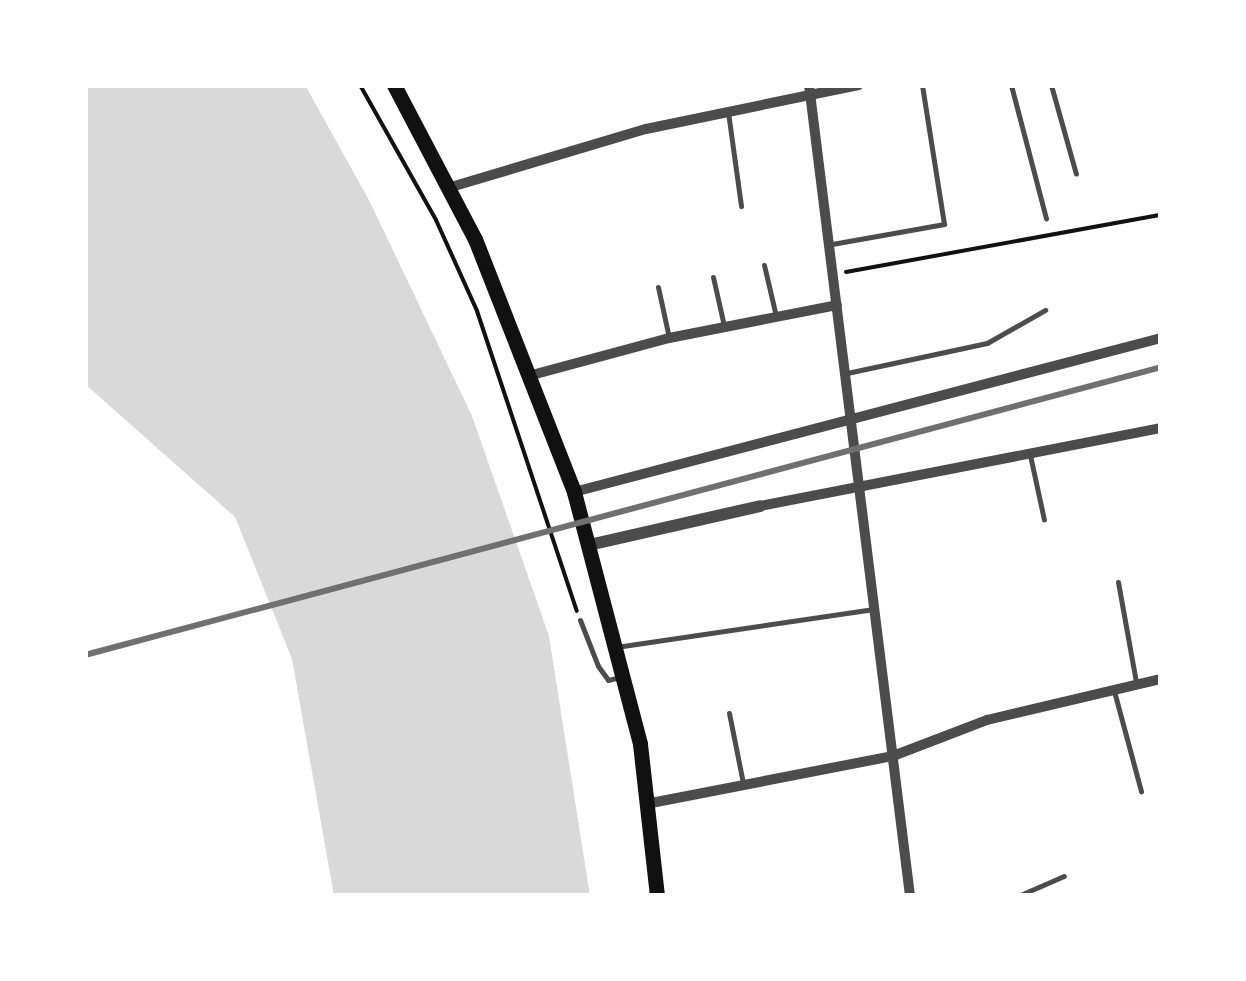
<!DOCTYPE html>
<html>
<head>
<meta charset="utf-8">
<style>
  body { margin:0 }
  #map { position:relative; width:1246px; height:981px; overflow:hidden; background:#fff; font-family:"Noto Sans",sans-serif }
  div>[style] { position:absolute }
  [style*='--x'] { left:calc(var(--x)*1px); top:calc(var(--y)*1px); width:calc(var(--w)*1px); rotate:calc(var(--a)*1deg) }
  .water>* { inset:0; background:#d9d9d9 }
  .path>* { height:4px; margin:-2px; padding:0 2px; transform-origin:2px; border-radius:2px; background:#111 }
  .service>* { height:5px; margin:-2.5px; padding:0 2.5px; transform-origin:2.5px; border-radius:2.5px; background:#4c4c4c }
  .minor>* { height:10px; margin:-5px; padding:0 5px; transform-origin:5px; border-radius:5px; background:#4c4c4c }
  .tertiary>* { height:12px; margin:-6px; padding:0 6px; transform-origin:6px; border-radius:6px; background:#4c4c4c }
  .primary>* { height:15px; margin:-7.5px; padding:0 7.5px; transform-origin:7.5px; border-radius:7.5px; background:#111 }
  .rail>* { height:6px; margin:-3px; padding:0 3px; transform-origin:3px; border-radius:3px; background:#707070 }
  span { translate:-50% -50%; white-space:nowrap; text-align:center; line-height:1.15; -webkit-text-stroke:8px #fff; paint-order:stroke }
  .frame { position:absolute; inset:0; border:88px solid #fff; pointer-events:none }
</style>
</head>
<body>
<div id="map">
  <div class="water">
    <div style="clip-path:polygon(85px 85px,305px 85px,370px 202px,472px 416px,549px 636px,590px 896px,334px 896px,292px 659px,235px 517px,85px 384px)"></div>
  </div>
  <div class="path">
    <div style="--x:360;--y:85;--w:155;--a:60.6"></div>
    <div style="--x:436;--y:220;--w:100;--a:65.7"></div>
    <div style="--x:477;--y:311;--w:316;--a:71.6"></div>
    <div style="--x:846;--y:272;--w:320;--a:-10.3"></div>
  </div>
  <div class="service">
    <div style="--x:1011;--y:85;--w:138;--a:75.3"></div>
    <div style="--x:1051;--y:85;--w:92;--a:74.3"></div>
    <div style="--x:728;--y:112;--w:95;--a:82.1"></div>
    <div style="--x:832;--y:244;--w:114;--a:-10.1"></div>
    <div style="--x:944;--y:224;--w:141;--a:-99"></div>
    <div style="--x:764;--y:265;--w:52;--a:76.8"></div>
    <div style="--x:713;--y:277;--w:50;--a:77.3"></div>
    <div style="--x:658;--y:287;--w:52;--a:77.8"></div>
    <div style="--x:847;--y:373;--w:143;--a:-12.1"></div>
    <div style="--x:987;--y:343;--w:67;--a:-29.6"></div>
    <div style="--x:1030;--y:455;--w:66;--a:77.8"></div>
    <div style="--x:1118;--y:582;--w:102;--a:79.8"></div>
    <div style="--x:580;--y:620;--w:49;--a:68.6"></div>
    <div style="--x:598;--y:666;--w:17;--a:54"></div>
    <div style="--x:608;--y:680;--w:12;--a:-14"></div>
    <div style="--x:616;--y:647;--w:259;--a:-8.4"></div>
    <div style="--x:1114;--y:691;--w:104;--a:74.9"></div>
    <div style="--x:729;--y:713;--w:71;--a:78.7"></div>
    <div style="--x:1018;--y:896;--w:50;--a:-23.5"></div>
  </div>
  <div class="minor">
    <div style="--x:809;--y:85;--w:817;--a:82.9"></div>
    <div style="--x:451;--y:187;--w:203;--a:-16.6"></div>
    <div style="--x:646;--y:129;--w:217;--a:-11.7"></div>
    <div style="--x:532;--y:375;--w:142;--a:-15.1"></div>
    <div style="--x:669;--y:338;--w:171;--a:-11.1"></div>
    <div style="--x:574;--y:492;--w:607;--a:-14.7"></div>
    <div style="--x:760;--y:506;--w:409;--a:-11"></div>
    <div style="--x:651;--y:803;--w:247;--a:-11"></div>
    <div style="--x:893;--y:756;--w:101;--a:-21"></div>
    <div style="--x:987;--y:720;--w:179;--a:-13.3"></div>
  </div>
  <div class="tertiary">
    <div style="--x:589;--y:545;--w:175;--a:-12.8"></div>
  </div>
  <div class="primary">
    <div style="--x:394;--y:85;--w:174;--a:62.3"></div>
    <div style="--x:475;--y:239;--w:272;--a:68.6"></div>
    <div style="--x:574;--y:492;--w:260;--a:75.3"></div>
    <div style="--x:640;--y:744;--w:153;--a:83.6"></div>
  </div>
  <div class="rail">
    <div style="--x:85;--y:655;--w:1114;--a:-14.98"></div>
  </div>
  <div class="frame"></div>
</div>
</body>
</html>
